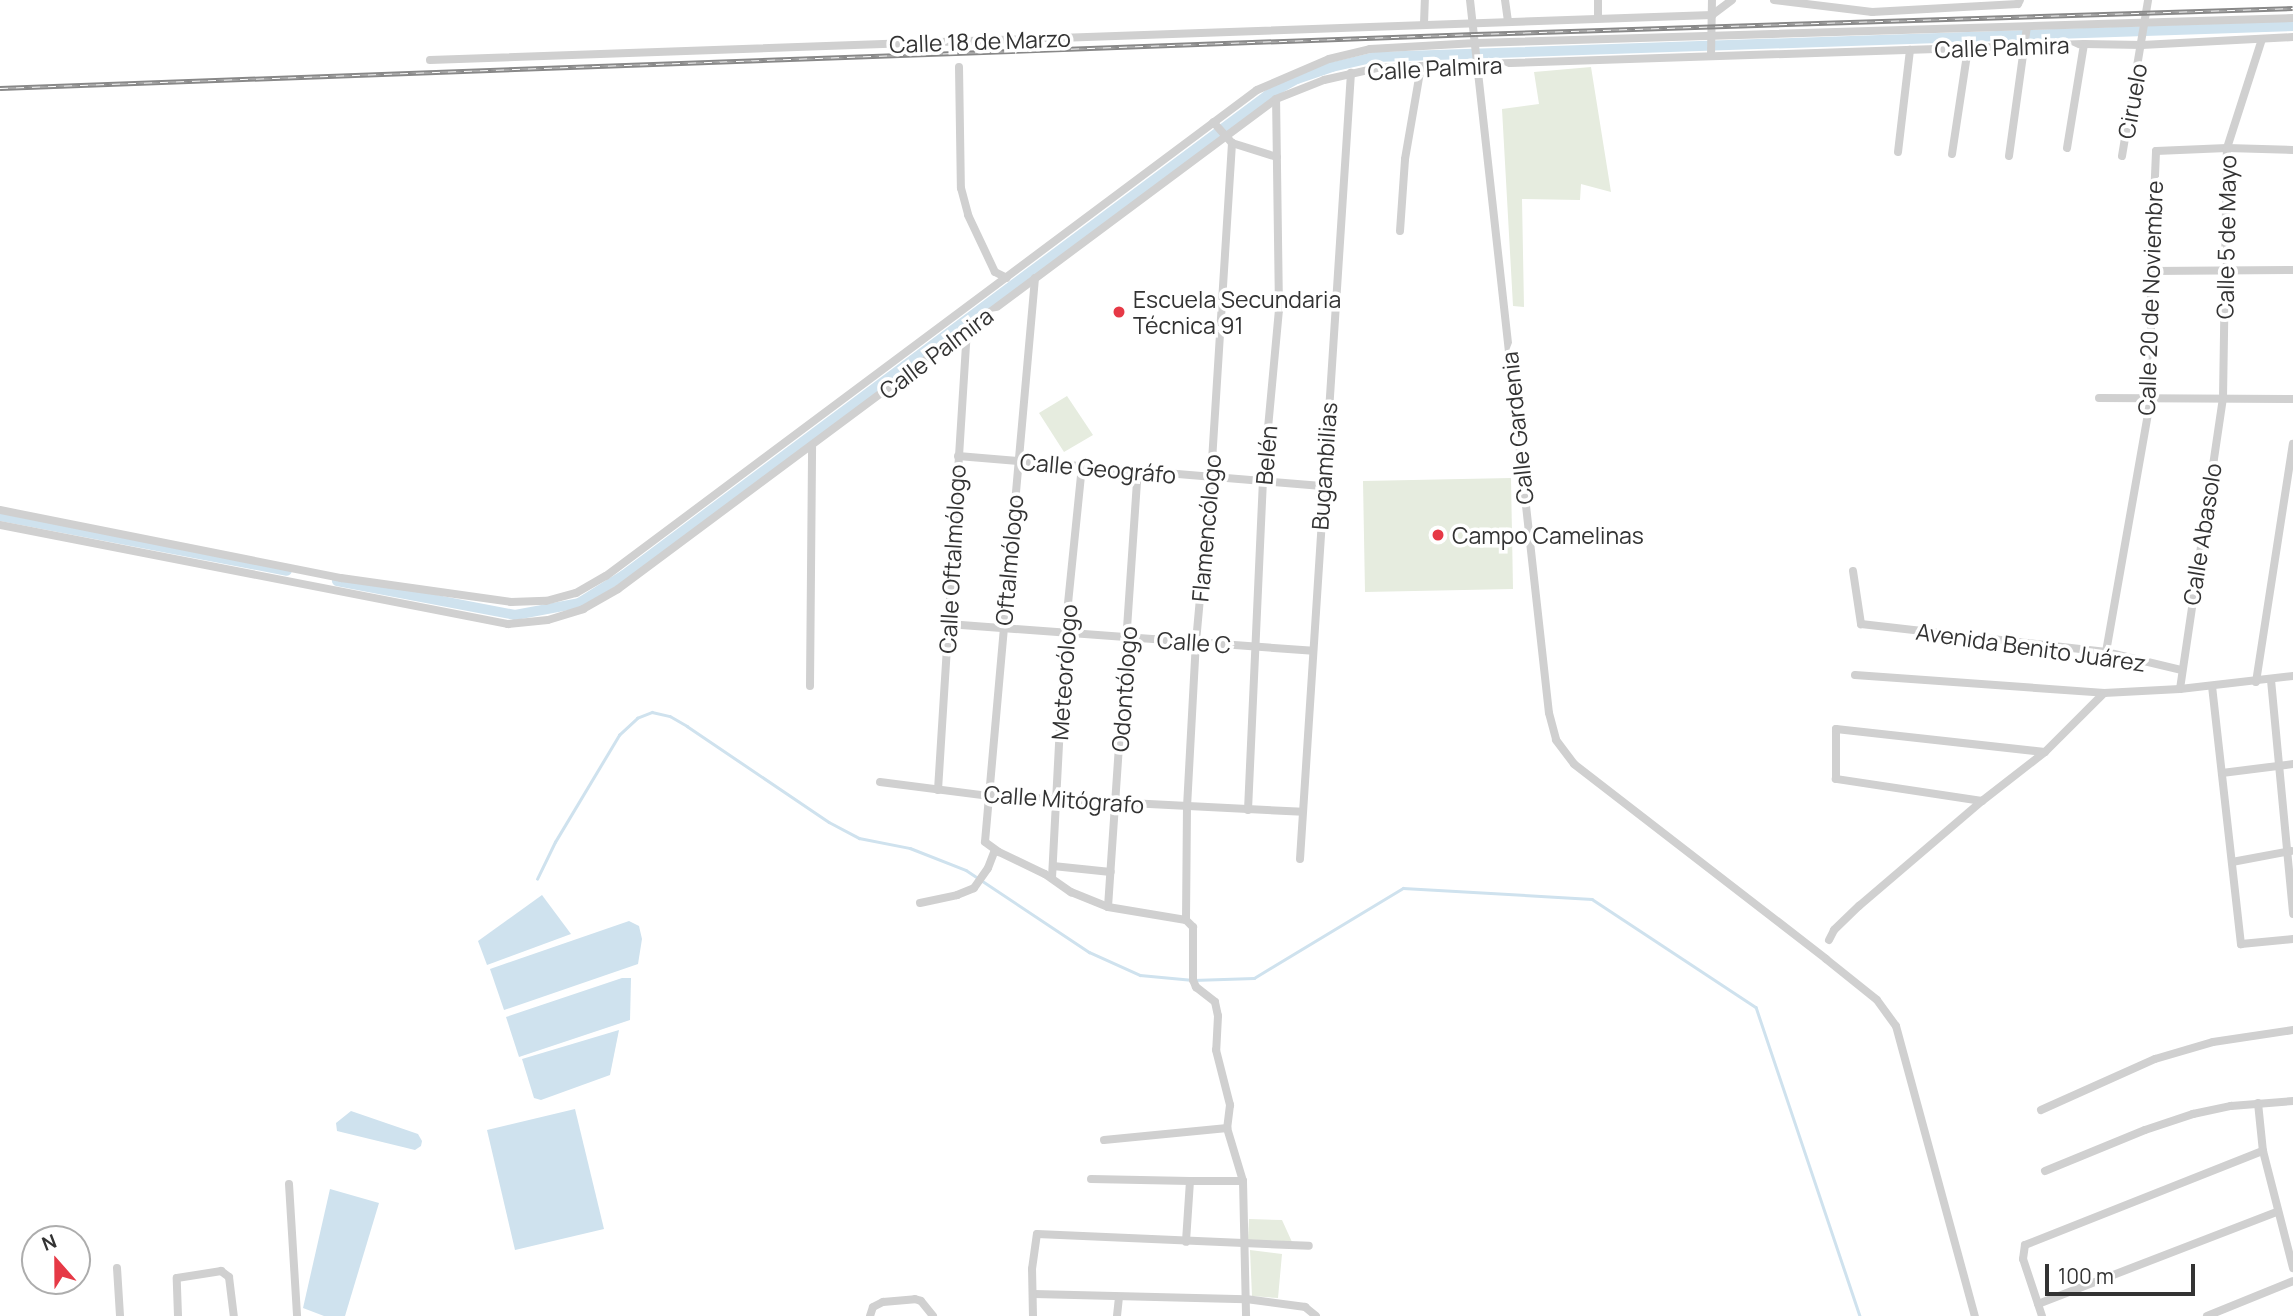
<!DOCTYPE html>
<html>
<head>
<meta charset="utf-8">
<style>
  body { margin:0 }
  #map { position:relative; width:2293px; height:1316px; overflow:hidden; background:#fff; font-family:Manrope,sans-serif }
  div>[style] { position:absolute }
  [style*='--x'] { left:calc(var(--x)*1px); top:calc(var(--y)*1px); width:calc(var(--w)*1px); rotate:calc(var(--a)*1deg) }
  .green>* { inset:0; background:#e6ecdf }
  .water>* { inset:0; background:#cfe2ee }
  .stream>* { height:2.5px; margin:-1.25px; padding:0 1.25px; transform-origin:1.25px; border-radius:1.25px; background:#cfe2ee }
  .canal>* { height:10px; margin:-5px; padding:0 5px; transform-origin:5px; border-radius:5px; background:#cfe2ee }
  .minor>* { height:8px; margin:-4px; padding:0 4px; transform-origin:4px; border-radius:4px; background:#d0d0d0 }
  .rail>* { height:5px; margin-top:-2.5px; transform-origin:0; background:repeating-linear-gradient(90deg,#fff 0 8px,#888 0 16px); box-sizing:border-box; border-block:2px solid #888 }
  .dots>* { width:19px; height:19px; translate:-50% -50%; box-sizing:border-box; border:4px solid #fff; border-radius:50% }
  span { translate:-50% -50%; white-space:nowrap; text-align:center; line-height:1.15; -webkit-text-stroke:7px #fff; paint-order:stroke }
  .street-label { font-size:23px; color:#333 }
  .poi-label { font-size:23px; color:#333 }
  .left { translate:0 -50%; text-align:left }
  .north { position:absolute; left:21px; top:1225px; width:70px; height:70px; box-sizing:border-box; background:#fff; border:2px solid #adadad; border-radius:50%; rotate:339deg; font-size:19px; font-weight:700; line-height:28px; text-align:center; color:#333 }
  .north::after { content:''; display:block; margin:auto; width:24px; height:32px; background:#e63946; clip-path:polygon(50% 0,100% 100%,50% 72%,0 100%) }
  .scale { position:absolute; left:2045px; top:1264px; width:150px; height:32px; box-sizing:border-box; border:4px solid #333; border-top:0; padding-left:9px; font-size:21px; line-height:24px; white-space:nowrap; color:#333; -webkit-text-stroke:5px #fff; paint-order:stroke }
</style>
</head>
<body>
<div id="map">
  <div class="green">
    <div style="clip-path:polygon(1591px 67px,1611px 192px,1581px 184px,1580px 200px,1522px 199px,1524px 307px,1513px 306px,1502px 109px,1539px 104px,1534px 72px)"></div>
    <div style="clip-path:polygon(1067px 396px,1093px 435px,1064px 452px,1039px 413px)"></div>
    <div style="clip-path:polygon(1511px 478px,1513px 589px,1365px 592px,1363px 481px)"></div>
    <div style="clip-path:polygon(1249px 1219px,1282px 1220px,1292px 1242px,1248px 1240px)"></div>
    <div style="clip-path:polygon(1250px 1250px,1282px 1254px,1278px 1298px,1252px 1296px)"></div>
  </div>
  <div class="water">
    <div style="clip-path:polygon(542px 895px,571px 934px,487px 965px,478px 941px)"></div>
    <div style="clip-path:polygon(629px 921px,639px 926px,642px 939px,638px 964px,504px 1010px,490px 969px)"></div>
    <div style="clip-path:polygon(622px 978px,631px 978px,630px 1020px,519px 1057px,506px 1017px)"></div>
    <div style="clip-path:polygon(619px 1030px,610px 1075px,541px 1100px,534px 1098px,522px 1059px)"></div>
    <div style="clip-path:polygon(575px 1109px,604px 1229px,515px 1250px,487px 1130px)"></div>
    <div style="clip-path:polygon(351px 1111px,418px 1134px,422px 1141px,421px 1146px,415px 1150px,337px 1131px,336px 1123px)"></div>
    <div style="clip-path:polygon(330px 1189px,379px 1203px,345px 1316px,324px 1316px,303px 1308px)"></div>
  </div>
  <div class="stream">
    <div style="--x:537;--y:879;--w:41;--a:-64.1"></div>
    <div style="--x:555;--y:842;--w:125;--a:-59.1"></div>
    <div style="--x:619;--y:735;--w:25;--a:-43"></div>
    <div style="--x:637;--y:718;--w:16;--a:-22"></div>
    <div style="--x:652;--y:712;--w:18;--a:13"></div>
    <div style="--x:670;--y:716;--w:20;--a:30"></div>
    <div style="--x:687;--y:726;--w:171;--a:34.1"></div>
    <div style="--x:829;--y:822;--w:34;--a:28"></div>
    <div style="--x:859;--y:838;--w:52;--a:11.1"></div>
    <div style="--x:910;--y:848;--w:60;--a:21.4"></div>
    <div style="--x:966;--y:870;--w:148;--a:33.7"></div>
    <div style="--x:1089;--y:952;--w:56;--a:24.3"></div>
    <div style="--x:1140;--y:975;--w:53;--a:5.4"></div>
    <div style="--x:1193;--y:980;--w:61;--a:-1.9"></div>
    <div style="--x:1254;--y:978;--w:174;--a:-31.1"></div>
    <div style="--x:1403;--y:888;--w:189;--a:3.3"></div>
    <div style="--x:1592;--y:899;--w:196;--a:33.4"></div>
    <div style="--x:1756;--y:1007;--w:326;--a:71.4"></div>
  </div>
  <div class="canal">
    <div style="--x:0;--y:516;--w:292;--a:10.8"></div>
    <div style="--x:337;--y:581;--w:181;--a:10.8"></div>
    <div style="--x:515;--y:615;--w:65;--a:-10.6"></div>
    <div style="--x:579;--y:603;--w:53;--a:-31.9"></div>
    <div style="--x:624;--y:575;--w:803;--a:-36.7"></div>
    <div style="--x:1268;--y:95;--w:33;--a:-29"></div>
    <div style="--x:1297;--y:79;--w:37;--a:-19"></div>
    <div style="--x:1332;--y:67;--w:44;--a:-13.1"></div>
    <div style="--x:1375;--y:57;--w:919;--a:-1.93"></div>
  </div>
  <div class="minor">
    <div style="--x:1470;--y:0;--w:717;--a:83.68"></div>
    <div style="--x:1549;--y:713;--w:28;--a:75"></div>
    <div style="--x:1556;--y:740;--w:30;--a:53"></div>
    <div style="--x:1574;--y:764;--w:319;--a:37.7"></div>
    <div style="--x:1826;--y:959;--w:65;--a:38.8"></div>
    <div style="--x:1877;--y:1000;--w:32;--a:54"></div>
    <div style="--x:1896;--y:1026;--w:301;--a:74.8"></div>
    <div style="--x:1505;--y:0;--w:22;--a:82"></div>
    <div style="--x:1598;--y:0;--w:18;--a:90"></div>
    <div style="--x:1774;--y:0;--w:99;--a:7"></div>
    <div style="--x:1872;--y:12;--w:146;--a:-3.1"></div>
    <div style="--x:2018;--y:4;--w:4;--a:-63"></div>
    <div style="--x:1424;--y:24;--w:24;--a:-88"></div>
    <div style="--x:1711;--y:56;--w:56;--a:-89"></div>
    <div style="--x:430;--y:60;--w:1283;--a:-2.01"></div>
    <div style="--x:1712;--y:15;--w:25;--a:-37"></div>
    <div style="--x:959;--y:67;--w:121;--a:89.1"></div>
    <div style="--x:961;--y:188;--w:28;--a:75"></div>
    <div style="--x:968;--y:215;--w:63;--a:64.7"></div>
    <div style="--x:995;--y:272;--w:13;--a:27"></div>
    <div style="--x:1232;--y:143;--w:47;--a:17.3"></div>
    <div style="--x:2067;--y:148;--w:105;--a:-80.7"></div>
    <div style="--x:1898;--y:152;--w:103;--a:-83.3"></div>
    <div style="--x:1952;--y:154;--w:107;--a:-81.4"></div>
    <div style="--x:2009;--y:156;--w:130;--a:-82.1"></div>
    <div style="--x:2122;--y:156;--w:158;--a:-80.5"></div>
    <div style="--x:1400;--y:231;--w:72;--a:-86"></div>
    <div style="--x:1405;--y:159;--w:94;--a:-80.2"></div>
    <div style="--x:2151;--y:271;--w:142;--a:-0.4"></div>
    <div style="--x:1035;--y:278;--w:566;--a:95.07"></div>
    <div style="--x:985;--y:842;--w:17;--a:36"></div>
    <div style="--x:999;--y:852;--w:51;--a:25.6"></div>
    <div style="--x:1045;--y:874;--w:32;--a:35"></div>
    <div style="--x:1071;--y:892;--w:40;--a:22"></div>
    <div style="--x:1108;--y:907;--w:79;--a:9.5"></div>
    <div style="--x:1186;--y:920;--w:10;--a:45"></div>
    <div style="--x:1193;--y:927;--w:53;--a:90"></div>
    <div style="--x:1193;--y:980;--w:8;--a:67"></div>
    <div style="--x:1196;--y:987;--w:24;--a:38"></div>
    <div style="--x:1215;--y:1002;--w:14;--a:78"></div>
    <div style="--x:1218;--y:1016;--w:34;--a:93"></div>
    <div style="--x:1216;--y:1050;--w:57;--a:75.7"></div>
    <div style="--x:1230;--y:1105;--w:23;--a:97"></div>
    <div style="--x:1227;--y:1128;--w:55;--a:73.2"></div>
    <div style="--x:1243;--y:1181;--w:53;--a:180"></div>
    <div style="--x:1190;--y:1181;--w:61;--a:93.8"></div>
    <div style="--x:2099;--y:398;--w:194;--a:0.3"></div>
    <div style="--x:958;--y:456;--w:365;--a:4.7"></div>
    <div style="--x:0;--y:510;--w:348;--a:11.3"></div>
    <div style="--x:341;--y:578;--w:172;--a:8"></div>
    <div style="--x:511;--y:602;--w:35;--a:-2"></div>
    <div style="--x:546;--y:601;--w:31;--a:-15"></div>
    <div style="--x:576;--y:593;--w:34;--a:-30"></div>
    <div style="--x:606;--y:576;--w:812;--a:-36.74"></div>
    <div style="--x:1257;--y:90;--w:78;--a:-23.3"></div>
    <div style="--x:1329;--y:59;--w:42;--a:-13.7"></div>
    <div style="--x:1370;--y:49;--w:106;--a:-3.2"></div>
    <div style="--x:1476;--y:43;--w:817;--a:-1.75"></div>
    <div style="--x:0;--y:525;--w:518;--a:11.03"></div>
    <div style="--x:508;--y:624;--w:40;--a:-5.7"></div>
    <div style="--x:548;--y:620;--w:37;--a:-17"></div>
    <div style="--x:583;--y:609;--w:40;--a:-29.7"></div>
    <div style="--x:618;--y:589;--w:820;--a:-36.67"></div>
    <div style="--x:1276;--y:99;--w:52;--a:-21.6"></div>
    <div style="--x:1324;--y:80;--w:54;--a:-12.8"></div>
    <div style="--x:1377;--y:68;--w:44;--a:-2.6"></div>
    <div style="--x:1421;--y:66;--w:663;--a:-1.9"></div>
    <div style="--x:2084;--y:44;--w:58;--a:1"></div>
    <div style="--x:2142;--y:45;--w:151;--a:-3"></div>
    <div style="--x:1853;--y:571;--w:54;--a:81.4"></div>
    <div style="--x:1861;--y:624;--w:247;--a:6.5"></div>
    <div style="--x:2106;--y:652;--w:77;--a:13.5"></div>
    <div style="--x:948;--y:624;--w:366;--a:4.2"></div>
    <div style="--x:2106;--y:652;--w:258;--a:-80"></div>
    <div style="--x:2151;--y:398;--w:127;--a:-90"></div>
    <div style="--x:2151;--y:271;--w:120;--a:-87.6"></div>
    <div style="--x:2156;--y:151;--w:71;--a:-2.4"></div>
    <div style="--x:2227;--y:148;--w:66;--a:1.7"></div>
    <div style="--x:1855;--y:675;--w:250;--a:4.1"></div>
    <div style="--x:2104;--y:693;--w:76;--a:-3"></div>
    <div style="--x:2180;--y:689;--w:114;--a:-6.6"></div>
    <div style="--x:2271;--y:680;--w:235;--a:84.6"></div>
    <div style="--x:2256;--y:682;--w:241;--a:-81.2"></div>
    <div style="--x:810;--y:686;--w:239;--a:-89.5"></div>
    <div style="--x:2212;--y:686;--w:260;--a:83.6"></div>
    <div style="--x:2241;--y:944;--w:52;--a:-5.5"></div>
    <div style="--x:2180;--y:689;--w:294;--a:-81.6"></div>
    <div style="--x:2223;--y:398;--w:250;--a:-89.1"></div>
    <div style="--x:2227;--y:148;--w:114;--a:-72.2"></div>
    <div style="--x:2222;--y:773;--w:72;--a:-7.2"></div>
    <div style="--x:880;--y:782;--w:111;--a:7.3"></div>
    <div style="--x:990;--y:796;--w:313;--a:2.9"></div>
    <div style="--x:938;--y:790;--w:462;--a:-86.4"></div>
    <div style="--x:1982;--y:801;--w:148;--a:-171.4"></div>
    <div style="--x:1836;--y:779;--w:50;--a:-90"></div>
    <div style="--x:1836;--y:729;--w:210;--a:6.3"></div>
    <div style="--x:1248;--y:810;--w:328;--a:-87.4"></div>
    <div style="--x:1263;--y:482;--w:173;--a:-84.7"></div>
    <div style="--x:1279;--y:310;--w:211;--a:-90.8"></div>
    <div style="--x:1300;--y:859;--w:788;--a:-86.29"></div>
    <div style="--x:2232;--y:862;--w:60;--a:-10.6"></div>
    <div style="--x:1053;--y:866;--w:58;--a:5.9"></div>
    <div style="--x:1052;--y:878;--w:245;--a:-87"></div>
    <div style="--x:1065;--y:633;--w:168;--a:-84.2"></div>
    <div style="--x:920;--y:903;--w:38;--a:-12"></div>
    <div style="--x:957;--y:895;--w:18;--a:-22"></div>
    <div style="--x:974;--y:888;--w:24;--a:-55"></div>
    <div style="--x:988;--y:868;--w:19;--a:-69"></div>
    <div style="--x:1108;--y:907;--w:437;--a:-86.1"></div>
    <div style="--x:1186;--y:920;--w:113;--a:-89.5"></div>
    <div style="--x:1187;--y:807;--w:165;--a:-86.9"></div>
    <div style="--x:1196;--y:642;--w:166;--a:-84.8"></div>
    <div style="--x:1211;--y:477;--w:335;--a:-86.4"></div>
    <div style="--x:1232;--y:143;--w:28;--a:-132"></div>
    <div style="--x:1829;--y:940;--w:11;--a:-63"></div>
    <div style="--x:1834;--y:930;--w:35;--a:-44"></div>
    <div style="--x:1859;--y:906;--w:162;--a:-40.5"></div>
    <div style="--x:1982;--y:801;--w:80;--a:-37.9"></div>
    <div style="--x:2045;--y:752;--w:83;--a:-45"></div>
    <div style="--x:2258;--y:1103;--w:48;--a:84.1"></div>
    <div style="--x:2263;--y:1151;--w:121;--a:75.6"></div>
    <div style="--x:2041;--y:1110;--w:125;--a:-24.1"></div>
    <div style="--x:2155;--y:1059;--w:60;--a:-16.3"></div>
    <div style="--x:2213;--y:1042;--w:81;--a:-8.5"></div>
    <div style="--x:1104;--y:1140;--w:124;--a:-5.6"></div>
    <div style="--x:2045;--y:1171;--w:108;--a:-22.3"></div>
    <div style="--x:2145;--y:1130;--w:51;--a:-18.4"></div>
    <div style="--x:2193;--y:1114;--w:39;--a:-12"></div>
    <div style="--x:2231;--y:1106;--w:62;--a:-4.6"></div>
    <div style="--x:1091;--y:1179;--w:99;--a:1.2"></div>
    <div style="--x:1243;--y:1181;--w:135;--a:88.7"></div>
    <div style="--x:289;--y:1184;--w:132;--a:86.5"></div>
    <div style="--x:117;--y:1268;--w:48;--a:86.4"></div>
    <div style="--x:1034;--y:1294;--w:212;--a:1.4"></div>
    <div style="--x:1246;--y:1299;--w:60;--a:7.7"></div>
    <div style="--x:1305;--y:1307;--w:14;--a:39"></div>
    <div style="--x:2038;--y:1304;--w:255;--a:-21.1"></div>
    <div style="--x:178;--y:1316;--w:38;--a:-92"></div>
    <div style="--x:177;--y:1278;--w:45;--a:-9"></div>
    <div style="--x:221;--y:1271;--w:10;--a:37"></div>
    <div style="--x:229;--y:1277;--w:39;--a:83"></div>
    <div style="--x:870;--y:1316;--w:9;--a:-72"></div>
    <div style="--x:873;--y:1307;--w:11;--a:-27"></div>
    <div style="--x:883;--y:1302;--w:32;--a:-5"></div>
    <div style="--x:915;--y:1299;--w:6;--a:18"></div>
    <div style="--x:921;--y:1301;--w:19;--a:51"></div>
    <div style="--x:1033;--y:1316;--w:47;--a:-91.2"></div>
    <div style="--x:1032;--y:1269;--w:35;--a:-82"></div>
    <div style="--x:1037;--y:1234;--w:272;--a:2.5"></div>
    <div style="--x:1117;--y:1316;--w:19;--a:-84"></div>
    <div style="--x:2042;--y:1316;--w:60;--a:-108.4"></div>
    <div style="--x:2023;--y:1259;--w:14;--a:-82"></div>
    <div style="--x:2025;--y:1245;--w:256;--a:-21.6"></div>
    <div style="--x:2207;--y:1316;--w:93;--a:-22.1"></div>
  </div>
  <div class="rail">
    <div style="--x:0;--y:88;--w:1476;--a:-2.1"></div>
    <div style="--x:1475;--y:34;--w:818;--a:-1.82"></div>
  </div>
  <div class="dots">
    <div style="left:1119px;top:312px;background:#e63946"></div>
    <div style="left:1438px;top:535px;background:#e63946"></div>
  </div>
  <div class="street-label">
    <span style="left:980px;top:41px;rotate:-2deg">Calle 18 de Marzo</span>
    <span style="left:2002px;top:47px;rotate:-2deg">Calle Palmira</span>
    <span style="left:1435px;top:68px;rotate:-3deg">Calle Palmira</span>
    <span style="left:2132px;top:101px;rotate:-80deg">Ciruelo</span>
    <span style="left:2226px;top:237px;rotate:-89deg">Calle 5 de Mayo</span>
    <span style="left:2150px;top:298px;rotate:-88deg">Calle 20 de Noviembre</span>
    <span style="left:936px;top:353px;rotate:-37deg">Calle Palmira</span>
    <span style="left:1517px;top:428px;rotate:-96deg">Calle Gardenia</span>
    <span style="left:1266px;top:455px;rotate:-85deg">Belén</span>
    <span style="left:1324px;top:466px;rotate:-86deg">Bugambilias</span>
    <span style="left:1098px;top:468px;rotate:5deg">Calle Geográfo</span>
    <span style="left:1206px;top:528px;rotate:-85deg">Flamencólogo</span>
    <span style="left:2202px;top:534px;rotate:-81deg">Calle Abasolo</span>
    <span style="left:952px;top:559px;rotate:-87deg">Calle Oftalmólogo</span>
    <span style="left:1009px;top:560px;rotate:-85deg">Oftalmólogo</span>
    <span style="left:1194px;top:642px;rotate:4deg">Calle C</span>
    <span style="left:2031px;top:647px;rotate:8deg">Avenida Benito Juárez</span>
    <span style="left:1064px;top:672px;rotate:-86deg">Meteorólogo</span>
    <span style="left:1124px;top:689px;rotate:-86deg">Odontólogo</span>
    <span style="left:1064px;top:799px;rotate:4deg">Calle Mitógrafo</span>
  </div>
  <div class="poi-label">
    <span class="left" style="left:1133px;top:312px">Escuela Secundaria<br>Técnica 91</span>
    <span class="left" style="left:1452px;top:535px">Campo Camelinas</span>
  </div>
  <div class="north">N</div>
  <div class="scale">100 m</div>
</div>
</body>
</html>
